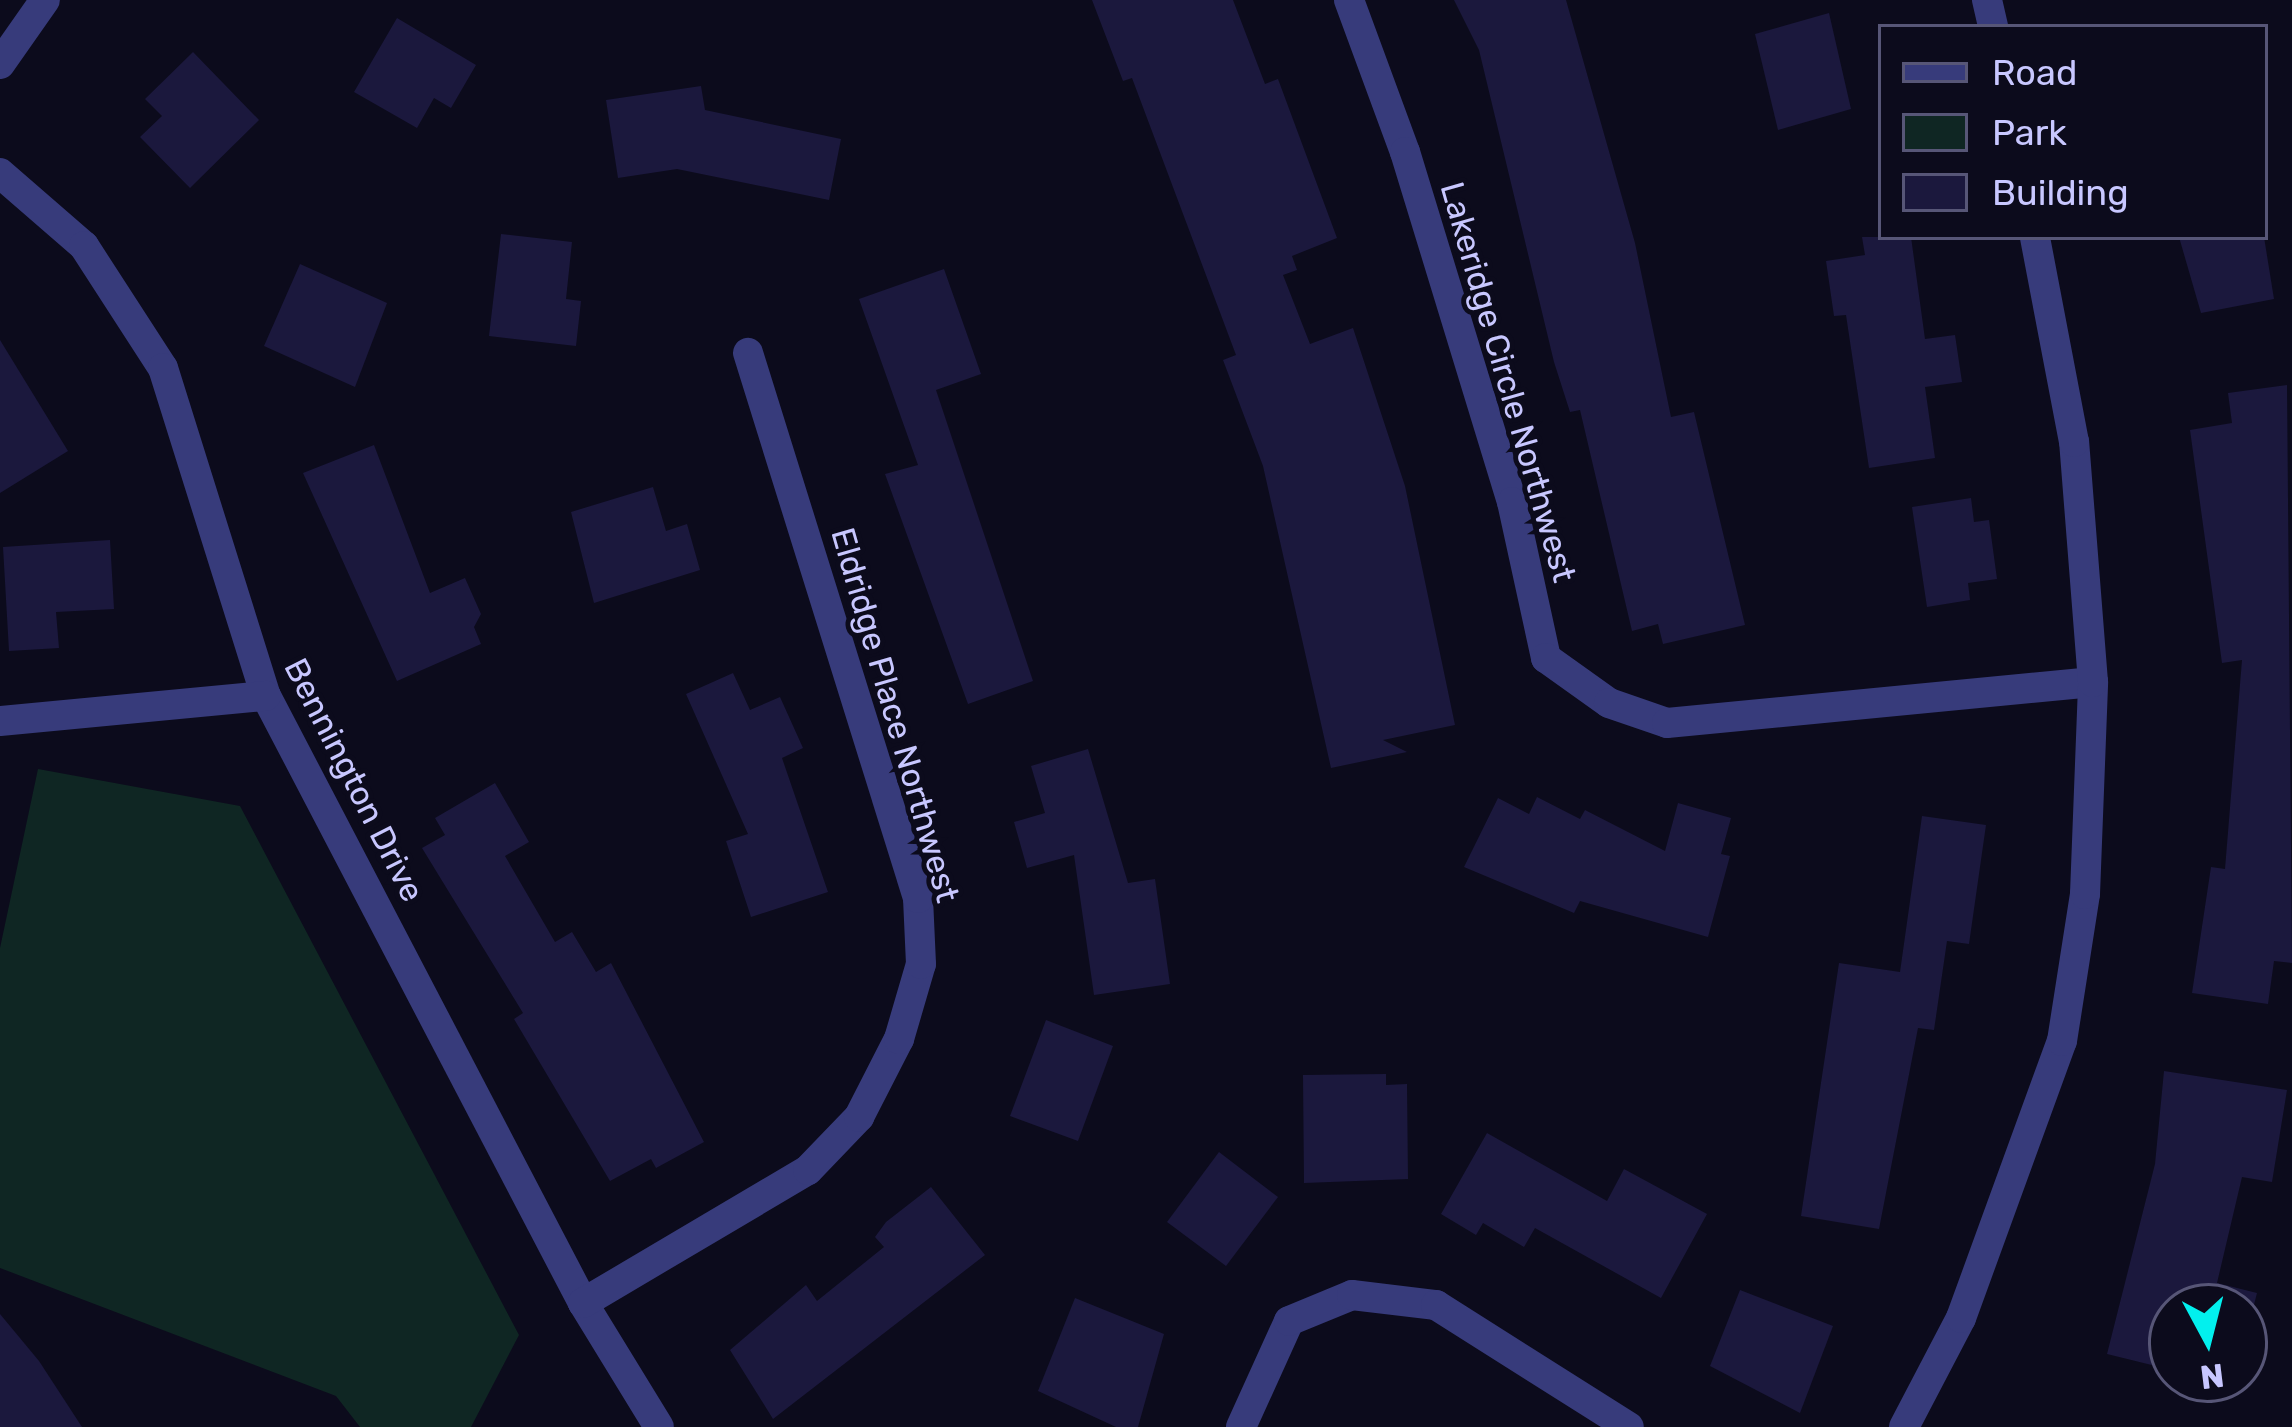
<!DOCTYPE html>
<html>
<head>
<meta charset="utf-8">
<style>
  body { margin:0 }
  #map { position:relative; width:2292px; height:1427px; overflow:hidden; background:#0c0b1c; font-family:Rubik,sans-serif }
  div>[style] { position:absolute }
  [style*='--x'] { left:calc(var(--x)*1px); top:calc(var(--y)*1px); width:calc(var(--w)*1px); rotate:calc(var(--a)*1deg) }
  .green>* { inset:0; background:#0f2623 }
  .building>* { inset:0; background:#1b183d }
  .street>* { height:30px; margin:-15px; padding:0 15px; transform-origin:15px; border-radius:15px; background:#373b7b }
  span { translate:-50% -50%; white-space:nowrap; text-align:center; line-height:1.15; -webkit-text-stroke:10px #0c0b1c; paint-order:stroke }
  .street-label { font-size:33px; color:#c8c7ff }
  .legend { position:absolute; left:1878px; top:24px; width:390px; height:216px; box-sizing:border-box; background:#0c0b1c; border:3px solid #575677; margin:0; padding:15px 21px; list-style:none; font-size:36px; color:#c8c7ff }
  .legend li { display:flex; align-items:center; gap:24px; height:60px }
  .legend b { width:60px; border:3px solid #575677 }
  .north { position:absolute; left:2148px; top:1283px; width:120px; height:120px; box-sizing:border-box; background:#0c0b1c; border:3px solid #575677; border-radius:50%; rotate:173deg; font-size:33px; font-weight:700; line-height:48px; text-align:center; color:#c8c7ff }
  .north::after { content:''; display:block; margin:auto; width:42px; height:54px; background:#02f0ee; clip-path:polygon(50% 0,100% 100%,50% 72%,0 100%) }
</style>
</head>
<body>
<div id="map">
  <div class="green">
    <div style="clip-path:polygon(38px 769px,240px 806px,519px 1335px,471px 1427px,360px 1427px,336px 1396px,0 1268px,0 948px)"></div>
  </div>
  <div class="building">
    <div style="clip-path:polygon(1092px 0,1233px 0,1265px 84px,1278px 79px,1337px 238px,1292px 256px,1297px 270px,1283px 275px,1310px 344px,1353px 328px,1405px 486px,1455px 725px,1383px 740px,1407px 752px,1331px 768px,1263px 466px,1223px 360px,1236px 355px,1132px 78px,1123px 81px)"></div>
    <div style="clip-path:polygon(1454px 0,1566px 0,1635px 243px,1671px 417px,1694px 412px,1745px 625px,1663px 644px,1658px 624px,1632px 631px,1580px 410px,1570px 412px,1554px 362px,1479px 50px)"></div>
    <div style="clip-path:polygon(1829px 13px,1851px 109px,1778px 130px,1755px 34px)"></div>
    <div style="clip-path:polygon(397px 18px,476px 65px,451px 108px,434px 98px,417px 128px,354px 92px)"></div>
    <div style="clip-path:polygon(193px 52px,259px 120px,190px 188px,140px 137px,162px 116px,145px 99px)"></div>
    <div style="clip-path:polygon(701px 86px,705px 110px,841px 139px,829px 200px,677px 169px,618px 178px,606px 100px)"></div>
    <div style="clip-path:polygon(501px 234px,572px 242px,566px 299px,581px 301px,576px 346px,489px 336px)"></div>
    <div style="clip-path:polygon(1862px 237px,1911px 237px,1925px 339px,1955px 335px,1962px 382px,1925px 387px,1935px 458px,1869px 468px,1846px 315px,1834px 316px,1826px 261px,1865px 255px)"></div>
    <div style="clip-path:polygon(2179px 237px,2264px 237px,2274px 299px,2201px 313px)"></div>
    <div style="clip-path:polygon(300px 264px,387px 303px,355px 387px,264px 346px)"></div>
    <div style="clip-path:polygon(944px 269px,981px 374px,936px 390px,1033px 681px,968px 704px,885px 474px,918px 465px,859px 299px)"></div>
    <div style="clip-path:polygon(0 340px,68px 451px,0 493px)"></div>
    <div style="clip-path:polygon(2287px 385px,2292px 963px,2274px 961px,2268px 1004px,2192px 993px,2211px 867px,2225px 869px,2242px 660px,2222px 663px,2190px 430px,2232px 423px,2228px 393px)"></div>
    <div style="clip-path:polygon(374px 445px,430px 593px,465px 578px,481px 614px,474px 627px,481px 644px,397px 681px,303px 473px)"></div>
    <div style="clip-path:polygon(653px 487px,666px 531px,687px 524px,700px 570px,594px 603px,571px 512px)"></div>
    <div style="clip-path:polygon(1971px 498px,1974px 522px,1989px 520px,1997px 579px,1968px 583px,1970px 600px,1927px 607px,1912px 507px)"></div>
    <div style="clip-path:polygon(110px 540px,114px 609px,56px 612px,59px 648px,9px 651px,3px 547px)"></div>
    <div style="clip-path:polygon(733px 673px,750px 710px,780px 697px,803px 748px,782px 758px,828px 892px,751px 917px,726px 841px,748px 834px,686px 694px)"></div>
    <div style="clip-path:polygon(1088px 749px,1128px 883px,1155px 879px,1170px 984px,1094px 995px,1074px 855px,1027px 868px,1014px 822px,1045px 813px,1031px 766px)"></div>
    <div style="clip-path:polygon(495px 783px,529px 842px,505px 856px,555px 942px,572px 932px,596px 972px,611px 963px,704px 1142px,656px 1168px,651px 1159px,610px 1181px,514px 1019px,523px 1013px,422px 848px,445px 835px,435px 818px)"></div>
    <div style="clip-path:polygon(1537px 797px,1580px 819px,1585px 810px,1665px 851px,1678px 803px,1731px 818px,1721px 854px,1730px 856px,1708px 937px,1580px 901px,1574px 913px,1464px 867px,1498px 798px,1529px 814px)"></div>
    <div style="clip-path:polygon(1922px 816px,1986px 825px,1969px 944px,1947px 941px,1934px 1030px,1918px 1028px,1879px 1229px,1801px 1216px,1839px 963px,1900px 972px)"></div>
    <div style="clip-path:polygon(1046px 1020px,1113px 1046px,1078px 1141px,1010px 1116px)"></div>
    <div style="clip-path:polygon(2164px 1071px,2287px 1090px,2272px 1182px,2242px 1177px,2217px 1283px,2257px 1293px,2244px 1344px,2244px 1307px,2172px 1307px,2172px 1370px,2107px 1354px,2155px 1164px)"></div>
    <div style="clip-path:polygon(1386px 1074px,1386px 1085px,1407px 1084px,1408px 1179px,1304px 1183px,1303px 1075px)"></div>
    <div style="clip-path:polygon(1487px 1133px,1607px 1201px,1624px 1169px,1707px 1214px,1661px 1298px,1535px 1228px,1524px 1247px,1483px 1223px,1476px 1235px,1441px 1214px)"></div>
    <div style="clip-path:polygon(1219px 1152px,1278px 1197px,1226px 1266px,1167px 1222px)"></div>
    <div style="clip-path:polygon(931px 1187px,985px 1255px,773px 1419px,730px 1350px,806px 1285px,817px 1301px,884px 1247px,875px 1237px,886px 1222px)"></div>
    <div style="clip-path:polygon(1740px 1290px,1833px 1326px,1800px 1413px,1710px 1366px)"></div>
    <div style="clip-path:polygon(1075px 1298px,1164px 1334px,1138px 1427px,1116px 1427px,1038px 1391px)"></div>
    <div style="clip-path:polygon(0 1314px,39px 1361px,82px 1427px,0 1427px)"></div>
  </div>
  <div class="street">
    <div style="--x:1349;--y:0;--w:162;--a:69.8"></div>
    <div style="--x:1405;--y:152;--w:366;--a:73"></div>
    <div style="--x:1512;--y:502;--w:160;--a:77.7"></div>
    <div style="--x:1546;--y:658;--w:77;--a:35.5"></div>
    <div style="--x:1609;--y:703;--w:61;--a:19"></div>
    <div style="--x:1667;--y:723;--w:428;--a:-5.5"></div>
    <div style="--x:1987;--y:0;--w:28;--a:77"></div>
    <div style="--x:0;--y:64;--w:78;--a:-54.9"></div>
    <div style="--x:0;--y:173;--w:111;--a:41"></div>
    <div style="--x:84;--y:246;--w:145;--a:57.1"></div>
    <div style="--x:163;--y:368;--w:344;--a:72.6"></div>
    <div style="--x:266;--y:696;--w:685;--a:62.42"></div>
    <div style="--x:583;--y:1303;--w:145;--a:58.5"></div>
    <div style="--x:0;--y:721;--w:267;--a:-5.4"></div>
    <div style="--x:583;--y:1303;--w:261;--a:-30.6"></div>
    <div style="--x:808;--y:1170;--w:74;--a:-46.1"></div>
    <div style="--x:859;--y:1117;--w:88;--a:-62.9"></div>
    <div style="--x:899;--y:1039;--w:78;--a:-73.7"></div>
    <div style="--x:921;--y:964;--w:66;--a:-92.6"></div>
    <div style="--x:918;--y:898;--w:571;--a:-107.32"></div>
    <div style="--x:1241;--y:1427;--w:116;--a:-65.6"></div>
    <div style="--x:1289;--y:1321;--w:68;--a:-22.4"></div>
    <div style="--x:1352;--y:1295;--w:85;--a:6.8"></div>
    <div style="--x:1436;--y:1305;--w:228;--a:32.3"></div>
    <div style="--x:1904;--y:1427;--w:123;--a:-62.4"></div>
    <div style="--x:1961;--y:1318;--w:295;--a:-70"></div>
    <div style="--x:2062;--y:1041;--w:149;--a:-81.1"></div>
    <div style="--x:2085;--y:894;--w:212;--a:-87.8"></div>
    <div style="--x:2093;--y:682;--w:241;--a:-94.5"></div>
    <div style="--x:2074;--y:442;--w:209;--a:-100.8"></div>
  </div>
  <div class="street-label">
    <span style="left:1508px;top:382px;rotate:74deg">Lakeridge Circle Northwest</span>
    <span style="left:895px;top:715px;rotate:74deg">Eldridge Place Northwest</span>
    <span style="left:354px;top:780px;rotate:63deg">Bennington Drive</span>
  </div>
  <ul class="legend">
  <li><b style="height:15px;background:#373b7b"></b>Road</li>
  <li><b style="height:33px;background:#0f2623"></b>Park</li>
  <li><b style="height:33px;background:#1b183d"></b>Building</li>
  </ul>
  <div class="north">N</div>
</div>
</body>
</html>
